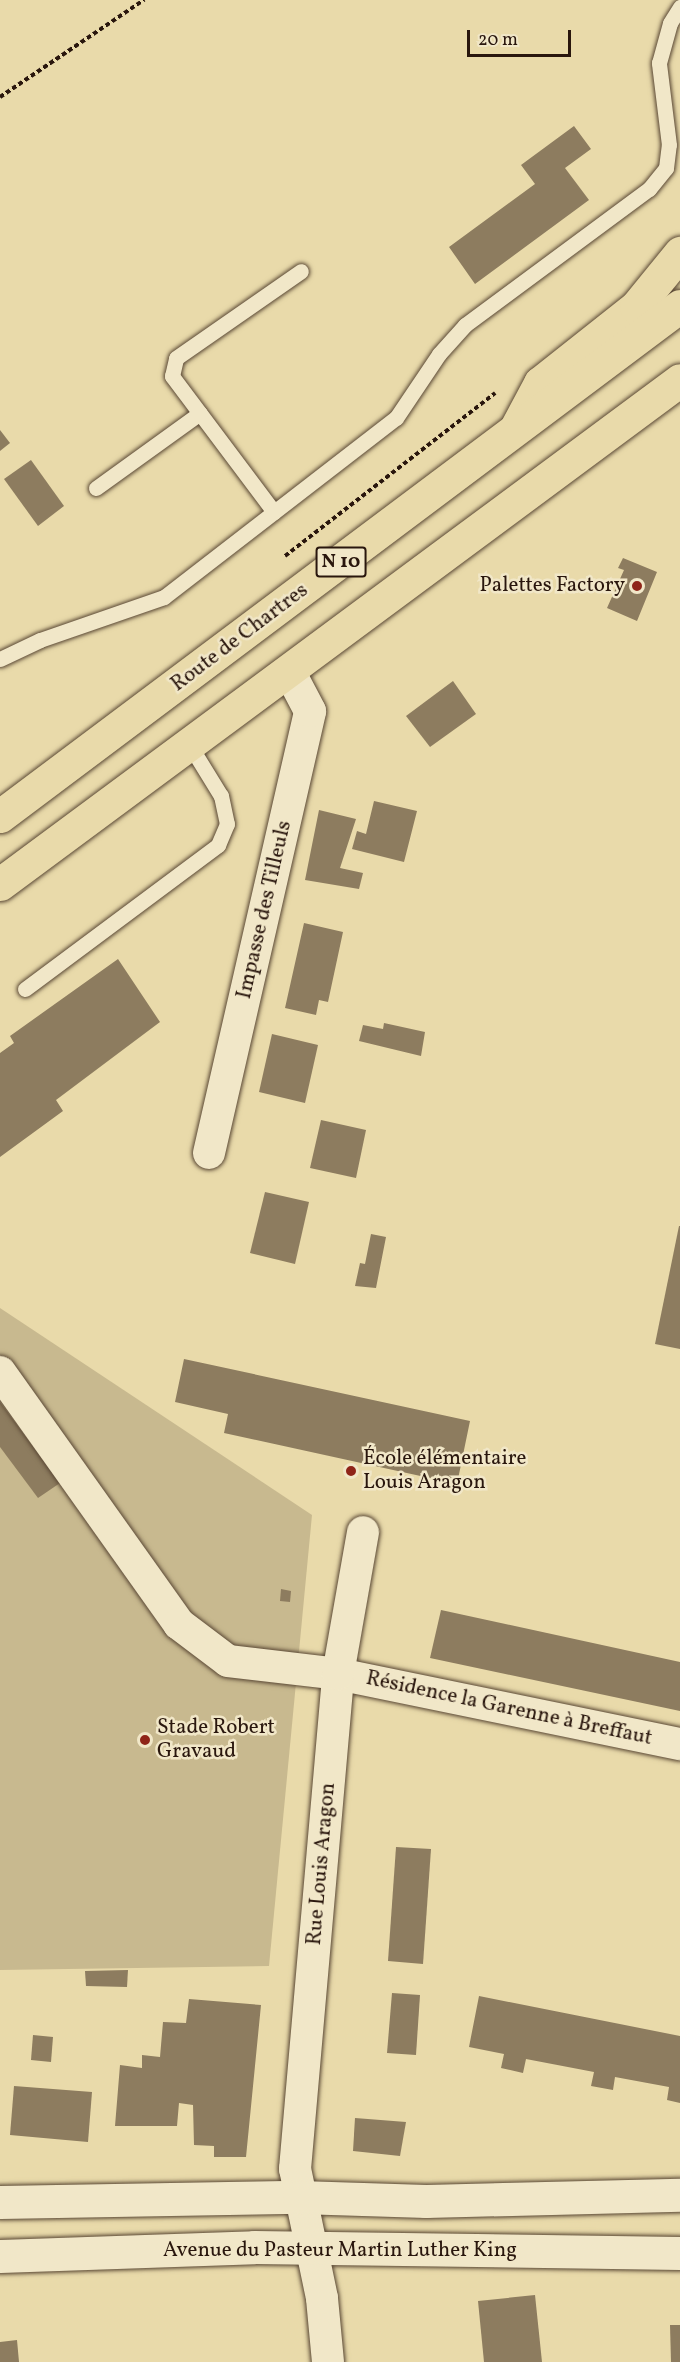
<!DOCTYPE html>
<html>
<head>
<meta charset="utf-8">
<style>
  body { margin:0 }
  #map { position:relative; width:680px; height:2362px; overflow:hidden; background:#e9daaa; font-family:Vollkorn,serif }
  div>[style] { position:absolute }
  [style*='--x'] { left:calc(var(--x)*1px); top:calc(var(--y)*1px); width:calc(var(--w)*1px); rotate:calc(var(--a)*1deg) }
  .green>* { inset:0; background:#c8b98f }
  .building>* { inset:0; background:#8d7c5f }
  .path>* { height:4px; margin-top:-2px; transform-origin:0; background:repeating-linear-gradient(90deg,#29160d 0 4.5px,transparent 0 7.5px) }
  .roads { filter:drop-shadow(0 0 2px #594734) drop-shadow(0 0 2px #594734) }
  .lane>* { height:15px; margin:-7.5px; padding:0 7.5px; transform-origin:7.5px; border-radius:7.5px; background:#f1e7c8 }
  .street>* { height:32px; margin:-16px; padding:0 16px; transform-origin:16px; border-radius:16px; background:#f1e7c8 }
  .secondary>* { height:33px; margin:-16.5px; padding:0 16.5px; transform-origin:16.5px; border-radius:16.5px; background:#f1e7c8 }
  .primary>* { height:33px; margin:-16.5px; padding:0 16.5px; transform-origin:16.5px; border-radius:16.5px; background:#e9daaa }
  .dots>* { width:16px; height:16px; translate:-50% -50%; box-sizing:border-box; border:3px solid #f1e7c8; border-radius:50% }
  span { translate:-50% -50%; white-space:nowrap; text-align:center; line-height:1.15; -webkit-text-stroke:5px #f1e7c8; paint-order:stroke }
  .shield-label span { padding:2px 4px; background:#f1e7c8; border:2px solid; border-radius:4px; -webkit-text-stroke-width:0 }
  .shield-label { font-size:20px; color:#29160d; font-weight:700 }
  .poi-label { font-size:21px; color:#29160d }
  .right { translate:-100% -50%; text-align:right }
  .left { translate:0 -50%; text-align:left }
  .street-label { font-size:21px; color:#29160d }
  .scale { position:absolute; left:467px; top:30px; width:104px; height:27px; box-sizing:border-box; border:3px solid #29160d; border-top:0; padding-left:8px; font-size:18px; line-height:21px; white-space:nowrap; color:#29160d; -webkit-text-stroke:4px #f1e7c8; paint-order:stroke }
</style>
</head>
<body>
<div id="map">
  <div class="green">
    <div style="clip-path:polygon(0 1308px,312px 1515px,269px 1966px,0 1970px)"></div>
  </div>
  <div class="building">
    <div style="clip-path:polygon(574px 126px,591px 149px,565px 168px,589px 200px,475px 284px,449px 247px,535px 184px,521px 165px)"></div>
    <div style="clip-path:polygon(0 430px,10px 443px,0 451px)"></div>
    <div style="clip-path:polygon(31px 460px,64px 506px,38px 526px,4px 479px)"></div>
    <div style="clip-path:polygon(623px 558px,657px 572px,637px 621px,607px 608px,624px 570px,618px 568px)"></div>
    <div style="clip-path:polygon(453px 681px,476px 714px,430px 747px,406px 716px)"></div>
    <div style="clip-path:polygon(374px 801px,417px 811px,404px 862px,352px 849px,357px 831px,366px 834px)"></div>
    <div style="clip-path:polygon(319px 810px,356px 819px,340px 868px,363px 873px,359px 889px,305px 880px)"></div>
    <div style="clip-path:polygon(304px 923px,343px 932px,328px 1002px,319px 1000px,316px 1015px,285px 1008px)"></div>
    <div style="clip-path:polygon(118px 959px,160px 1022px,56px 1100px,63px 1111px,0 1157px,0 1053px,14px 1043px,10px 1036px)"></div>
    <div style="clip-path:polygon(384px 1023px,425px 1032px,421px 1056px,359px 1041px,363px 1025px,383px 1029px)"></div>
    <div style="clip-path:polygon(272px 1034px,318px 1045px,305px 1103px,259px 1092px)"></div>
    <div style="clip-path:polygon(321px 1120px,366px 1130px,356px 1178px,310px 1168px)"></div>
    <div style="clip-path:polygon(265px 1192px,309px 1202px,295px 1264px,250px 1253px)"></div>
    <div style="clip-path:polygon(679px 1226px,680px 1226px,680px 1349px,655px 1344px)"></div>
    <div style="clip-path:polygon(371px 1234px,386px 1237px,376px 1288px,355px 1286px,360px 1263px,365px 1264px)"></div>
    <div style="clip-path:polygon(184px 1359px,470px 1421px,457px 1484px,224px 1433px,228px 1414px,175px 1402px)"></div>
    <div style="clip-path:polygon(0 1402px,60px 1483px,38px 1498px,0 1447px)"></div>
    <div style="clip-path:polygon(281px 1589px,291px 1591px,290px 1602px,280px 1601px)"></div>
    <div style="clip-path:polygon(441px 1610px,680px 1662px,680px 1711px,430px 1658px)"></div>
    <div style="clip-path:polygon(396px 1847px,431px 1849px,423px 1964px,388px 1961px)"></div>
    <div style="clip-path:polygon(128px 1970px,127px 1987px,86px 1986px,85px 1971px)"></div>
    <div style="clip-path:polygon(392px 1993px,420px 1995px,416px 2055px,387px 2053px)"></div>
    <div style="clip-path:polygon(479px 1996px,680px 2036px,680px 2103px,667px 2100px,669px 2087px,615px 2077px,613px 2090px,591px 2086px,594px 2072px,526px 2059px,523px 2073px,501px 2068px,504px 2054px,469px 2047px)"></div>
    <div style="clip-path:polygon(189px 1999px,261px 2005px,246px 2157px,214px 2157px,214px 2146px,194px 2145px,193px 2105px,179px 2103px,177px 2126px,115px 2126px,120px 2065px,142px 2068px,142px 2055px,160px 2057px,163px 2022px,186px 2023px)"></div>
    <div style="clip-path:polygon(33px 2035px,53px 2037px,51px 2062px,31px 2060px)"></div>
    <div style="clip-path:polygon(14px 2086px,92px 2092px,88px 2142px,10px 2135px)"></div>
    <div style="clip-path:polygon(355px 2118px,406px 2122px,400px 2156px,353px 2151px)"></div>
    <div style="clip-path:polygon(535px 2295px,542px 2362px,484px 2362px,478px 2301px)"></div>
    <div style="clip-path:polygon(670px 2325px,680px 2325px,680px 2362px,671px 2362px)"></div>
    <div style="clip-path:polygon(17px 2340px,19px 2362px,0 2362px,0 2342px)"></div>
  </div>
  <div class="path">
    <div style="--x:0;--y:97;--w:174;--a:-34"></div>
    <div style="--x:285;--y:556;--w:266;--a:-37.8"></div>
  </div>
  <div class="roads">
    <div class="lane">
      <div style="--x:96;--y:488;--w:128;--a:-35.8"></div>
      <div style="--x:274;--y:512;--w:170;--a:-126.9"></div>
      <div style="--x:172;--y:376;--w:18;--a:-77"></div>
      <div style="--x:176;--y:358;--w:152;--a:-34.8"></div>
      <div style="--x:0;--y:659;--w:44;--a:-25.4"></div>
      <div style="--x:40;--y:640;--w:131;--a:-19.1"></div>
      <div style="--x:164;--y:597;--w:293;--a:-37.7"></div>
      <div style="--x:396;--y:418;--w:77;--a:-56.1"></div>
      <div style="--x:439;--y:354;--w:39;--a:-48"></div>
      <div style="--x:465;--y:325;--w:229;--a:-36.5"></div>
      <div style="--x:649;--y:189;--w:27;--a:-51"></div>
      <div style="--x:666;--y:168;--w:23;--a:-83"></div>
      <div style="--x:669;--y:145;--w:83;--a:-97"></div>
      <div style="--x:659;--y:63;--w:41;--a:-74.6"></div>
      <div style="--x:670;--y:23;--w:19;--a:-58"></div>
      <div style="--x:25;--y:989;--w:241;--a:-36.7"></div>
      <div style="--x:218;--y:845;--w:23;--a:-67"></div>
      <div style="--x:227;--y:824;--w:29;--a:-102"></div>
      <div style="--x:221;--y:796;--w:61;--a:-121.6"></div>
    </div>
    <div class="street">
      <div style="--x:209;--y:1153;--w:453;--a:-77.1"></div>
      <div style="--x:310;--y:711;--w:45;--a:-117.7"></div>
      <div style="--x:0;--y:1372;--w:309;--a:54.6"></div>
      <div style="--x:179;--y:1624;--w:61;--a:37.1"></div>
      <div style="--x:228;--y:1661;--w:111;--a:6.7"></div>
      <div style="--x:338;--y:1674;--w:349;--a:11.6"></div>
      <div style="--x:328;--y:2362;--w:64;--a:-95.4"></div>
      <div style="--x:322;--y:2298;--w:132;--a:-101.8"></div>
      <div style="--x:295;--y:2169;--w:497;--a:-85"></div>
      <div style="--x:338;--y:1674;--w:144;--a:-80"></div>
    </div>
    <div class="secondary">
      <div style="--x:0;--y:2202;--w:299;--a:-1"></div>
      <div style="--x:299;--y:2197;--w:127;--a:1.8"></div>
      <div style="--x:426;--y:2201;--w:254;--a:-1.4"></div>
      <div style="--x:0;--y:2256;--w:254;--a:-2"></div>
      <div style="--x:254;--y:2247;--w:426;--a:0.8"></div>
    </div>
    <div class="primary">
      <div style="--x:517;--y:426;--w:49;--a:-61.9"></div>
      <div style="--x:540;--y:383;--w:122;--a:-38.4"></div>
      <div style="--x:636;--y:307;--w:70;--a:-50.8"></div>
      <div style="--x:0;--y:816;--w:850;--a:-36.87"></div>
      <div style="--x:0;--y:884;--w:846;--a:-36.54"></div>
    </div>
  </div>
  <div class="dots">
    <div style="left:637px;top:586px;background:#8f2418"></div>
    <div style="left:351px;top:1471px;background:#8f2418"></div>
    <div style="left:145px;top:1740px;background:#8f2418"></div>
  </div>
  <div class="shield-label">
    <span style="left:341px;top:562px">N 10</span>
  </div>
  <div class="poi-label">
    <span class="right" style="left:625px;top:586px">Palettes Factory</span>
    <span class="left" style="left:363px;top:1471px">École élémentaire<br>Louis Aragon</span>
    <span class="left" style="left:157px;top:1740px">Stade Robert<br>Gravaud</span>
  </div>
  <div class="street-label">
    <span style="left:240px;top:638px;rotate:-37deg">Route de Chartres</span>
    <span style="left:265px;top:910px;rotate:-77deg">Impasse des Tilleuls</span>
    <span style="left:509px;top:1709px;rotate:12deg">Résidence la Garenne à Breffaut</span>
    <span style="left:322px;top:1864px;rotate:-85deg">Rue Louis Aragon</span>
    <span style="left:340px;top:2251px">Avenue du Pasteur Martin Luther King</span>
  </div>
  <div class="scale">20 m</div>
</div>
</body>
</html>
